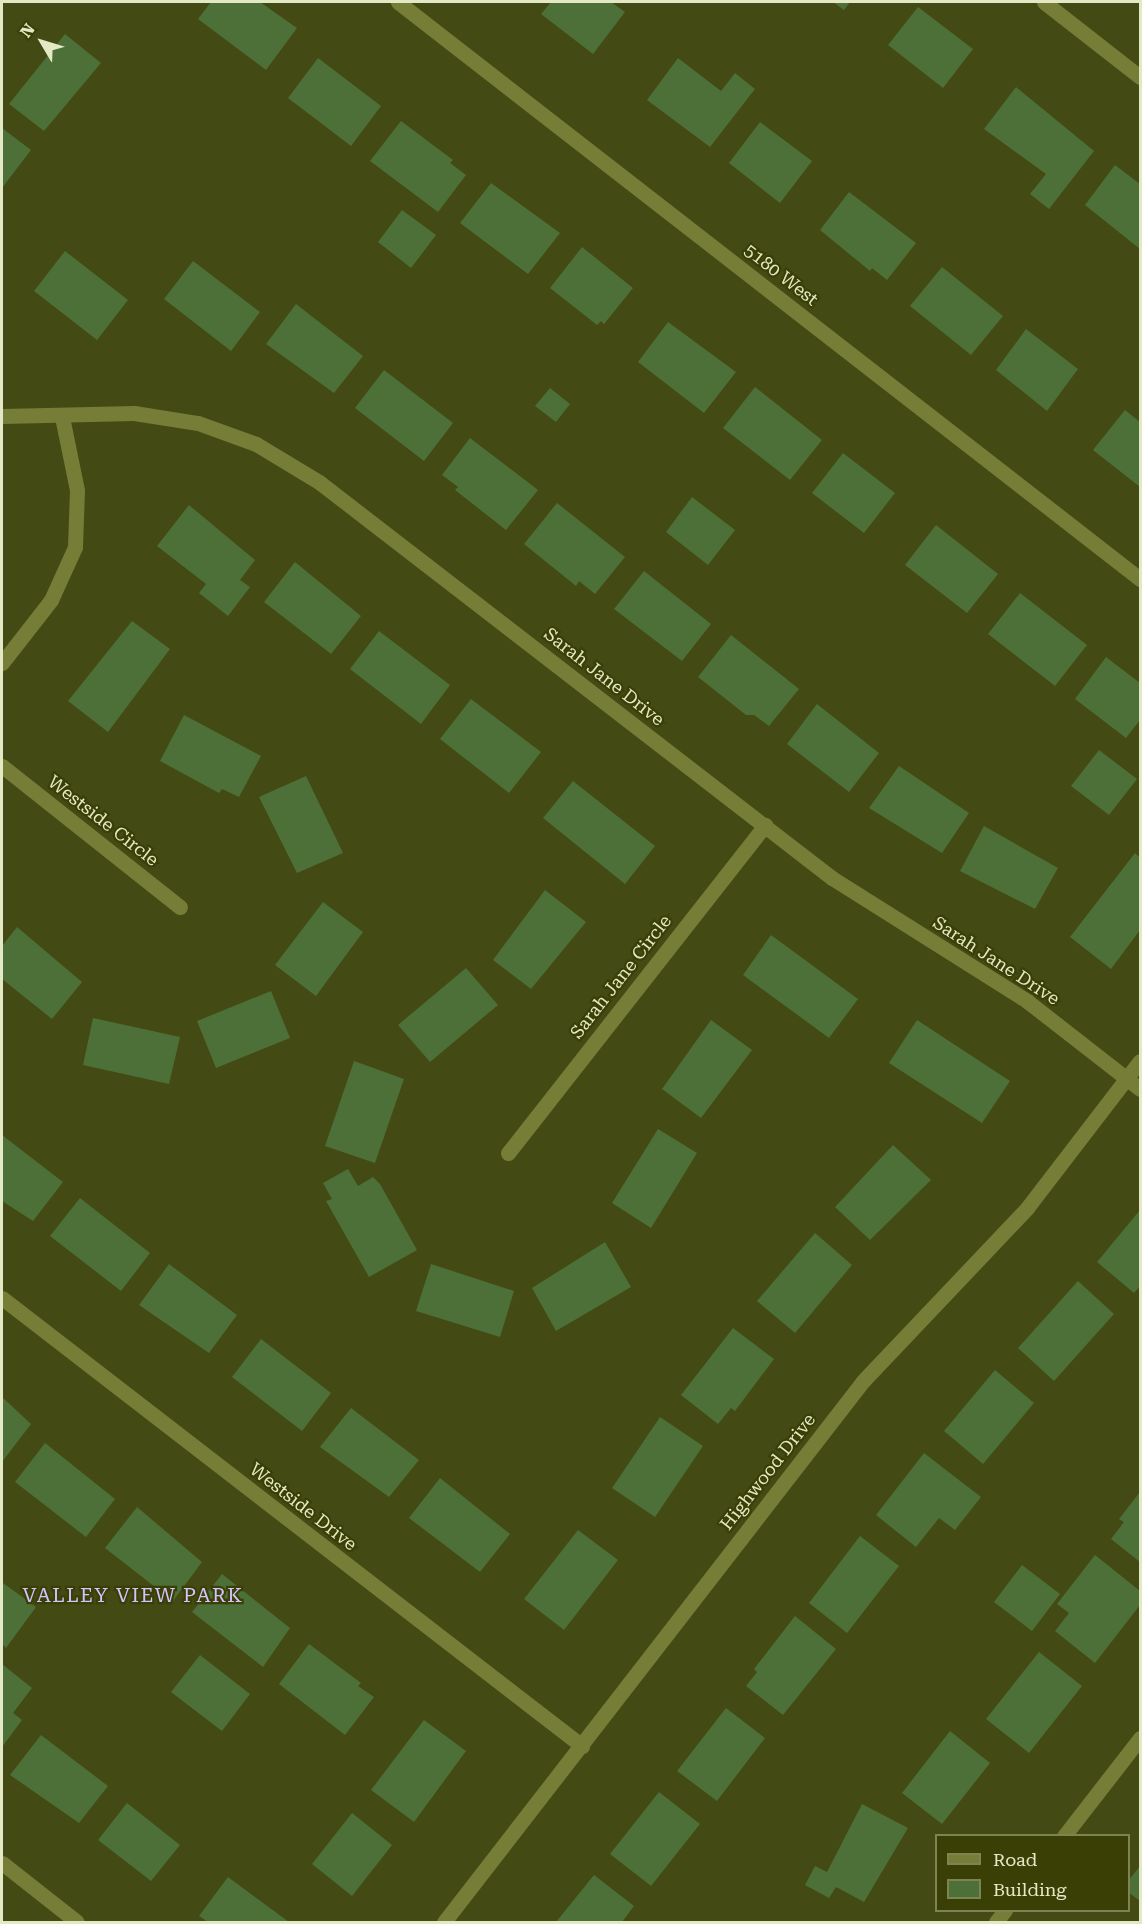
<!DOCTYPE html>
<html>
<head>
<meta charset="utf-8">
<style>
  body { margin:0 }
  #map { position:relative; width:1142px; height:1924px; overflow:hidden; background:#444a14; font-family:"Roboto Serif",serif }
  div>[style] { position:absolute }
  [style*='--x'] { left:calc(var(--x)*1px); top:calc(var(--y)*1px); width:calc(var(--w)*1px); rotate:calc(var(--a)*1deg) }
  .building>* { inset:0; background:#4c7037 }
  .street>* { height:15px; margin:-7.5px; padding:0 7.5px; transform-origin:7.5px; border-radius:7.5px; background:#757d37 }
  span { translate:-50% -50%; white-space:nowrap; text-align:center; line-height:1.15; -webkit-text-stroke:4.5px #3a3f06; paint-order:stroke }
  .street-label { font-size:18px; color:#e3e9c5 }
  .neighbourhood-label { font-size:20px; color:#d2c5ff; letter-spacing:1.5px }
  .frame { position:absolute; inset:0; border:3px solid #e3e9c5; pointer-events:none }
  .legend { position:absolute; left:935px; top:1834px; width:195px; height:78px; box-sizing:border-box; background:#3a3f06; border:2px solid #7e8352; margin:0; padding:8px 10px; list-style:none; font-size:18px; color:#e3e9c5 }
  .legend li { display:flex; align-items:center; gap:12px; height:30px }
  .legend b { width:30px; border:2px solid #7e8352 }
  .north { position:absolute; left:12px; top:12px; width:60px; height:60px; -webkit-text-stroke:4px #3a3f06; paint-order:stroke; rotate:308deg; font-size:16px; font-weight:700; line-height:24px; text-align:center; color:#e3e9c5 }
  .north::after { content:''; display:block; margin:auto; width:21px; height:27px; background:#e3e9c5; clip-path:polygon(50% 0,100% 100%,50% 72%,0 100%) }
</style>
</head>
<body>
<div id="map">
  <div class="building">
    <div style="clip-path:polygon(211px 2px,260px 2px,297px 28px,266px 70px,198px 19px)"></div>
    <div style="clip-path:polygon(551px 2px,611px 2px,625px 12px,593px 54px,541px 14px)"></div>
    <div style="clip-path:polygon(833px 2px,850px 2px,844px 10px)"></div>
    <div style="clip-path:polygon(918px 7px,973px 49px,943px 88px,888px 45px)"></div>
    <div style="clip-path:polygon(65px 34px,101px 63px,44px 131px,9px 104px)"></div>
    <div style="clip-path:polygon(318px 58px,381px 106px,351px 146px,288px 98px)"></div>
    <div style="clip-path:polygon(678px 58px,721px 91px,735px 73px,755px 89px,710px 147px,647px 100px)"></div>
    <div style="clip-path:polygon(1016px 87px,1094px 151px,1049px 209px,1030px 194px,1046px 174px,984px 129px)"></div>
    <div style="clip-path:polygon(401px 121px,453px 160px,450px 163px,466px 175px,438px 212px,370px 161px)"></div>
    <div style="clip-path:polygon(760px 122px,812px 161px,780px 203px,729px 163px)"></div>
    <div style="clip-path:polygon(2px 128px,31px 150px,2px 188px)"></div>
    <div style="clip-path:polygon(1115px 165px,1140px 184px,1140px 249px,1085px 205px)"></div>
    <div style="clip-path:polygon(491px 183px,560px 233px,528px 274px,460px 223px)"></div>
    <div style="clip-path:polygon(849px 192px,916px 243px,887px 280px,872px 268px,870px 271px,820px 230px)"></div>
    <div style="clip-path:polygon(402px 210px,436px 235px,411px 268px,378px 242px)"></div>
    <div style="clip-path:polygon(582px 247px,633px 288px,604px 324px,601px 321px,597px 325px,550px 288px)"></div>
    <div style="clip-path:polygon(65px 251px,128px 300px,97px 340px,34px 291px)"></div>
    <div style="clip-path:polygon(193px 261px,260px 312px,231px 351px,164px 299px)"></div>
    <div style="clip-path:polygon(942px 267px,1003px 316px,971px 355px,910px 306px)"></div>
    <div style="clip-path:polygon(296px 304px,363px 356px,334px 393px,266px 344px)"></div>
    <div style="clip-path:polygon(668px 322px,736px 372px,704px 413px,638px 362px)"></div>
    <div style="clip-path:polygon(1026px 329px,1078px 369px,1047px 411px,996px 370px)"></div>
    <div style="clip-path:polygon(384px 370px,453px 423px,424px 461px,355px 408px)"></div>
    <div style="clip-path:polygon(755px 387px,822px 440px,790px 480px,723px 428px)"></div>
    <div style="clip-path:polygon(550px 388px,570px 404px,556px 422px,535px 406px)"></div>
    <div style="clip-path:polygon(1125px 410px,1140px 422px,1140px 487px,1093px 450px)"></div>
    <div style="clip-path:polygon(470px 438px,538px 490px,506px 530px,455px 490px,458px 487px,442px 475px)"></div>
    <div style="clip-path:polygon(843px 453px,895px 493px,864px 533px,812px 493px)"></div>
    <div style="clip-path:polygon(692px 497px,735px 530px,708px 565px,666px 532px)"></div>
    <div style="clip-path:polygon(557px 503px,625px 557px,595px 594px,579px 581px,576px 586px,524px 544px)"></div>
    <div style="clip-path:polygon(189px 505px,255px 560px,240px 580px,250px 587px,228px 616px,199px 593px,206px 584px,157px 546px)"></div>
    <div style="clip-path:polygon(936px 525px,998px 574px,967px 613px,905px 565px)"></div>
    <div style="clip-path:polygon(295px 562px,361px 616px,331px 654px,264px 602px)"></div>
    <div style="clip-path:polygon(644px 571px,711px 624px,682px 661px,614px 609px)"></div>
    <div style="clip-path:polygon(1020px 593px,1087px 645px,1055px 686px,988px 634px)"></div>
    <div style="clip-path:polygon(132px 621px,170px 649px,108px 732px,68px 701px)"></div>
    <div style="clip-path:polygon(379px 631px,450px 685px,421px 724px,350px 669px)"></div>
    <div style="clip-path:polygon(731px 635px,799px 689px,769px 726px,754px 715px,746px 715px,698px 677px)"></div>
    <div style="clip-path:polygon(1106px 657px,1140px 683px,1140px 720px,1126px 738px,1075px 699px)"></div>
    <div style="clip-path:polygon(471px 699px,541px 752px,509px 793px,440px 739px)"></div>
    <div style="clip-path:polygon(817px 704px,879px 753px,849px 792px,787px 744px)"></div>
    <div style="clip-path:polygon(184px 715px,261px 756px,239px 797px,222px 789px,219px 793px,160px 761px)"></div>
    <div style="clip-path:polygon(1099px 750px,1137px 779px,1109px 815px,1071px 786px)"></div>
    <div style="clip-path:polygon(899px 766px,969px 813px,942px 853px,869px 808px)"></div>
    <div style="clip-path:polygon(306px 776px,343px 853px,297px 873px,259px 797px)"></div>
    <div style="clip-path:polygon(573px 781px,655px 846px,625px 884px,543px 818px)"></div>
    <div style="clip-path:polygon(984px 826px,1058px 868px,1035px 909px,960px 871px)"></div>
    <div style="clip-path:polygon(1135px 853px,1140px 858px,1140px 930px,1111px 969px,1070px 937px)"></div>
    <div style="clip-path:polygon(545px 890px,586px 922px,531px 989px,493px 960px)"></div>
    <div style="clip-path:polygon(323px 902px,363px 932px,316px 996px,275px 965px)"></div>
    <div style="clip-path:polygon(17px 927px,82px 982px,52px 1019px,2px 979px,2px 946px)"></div>
    <div style="clip-path:polygon(771px 935px,858px 999px,829px 1038px,743px 975px)"></div>
    <div style="clip-path:polygon(466px 968px,498px 1005px,430px 1062px,398px 1025px)"></div>
    <div style="clip-path:polygon(271px 991px,290px 1038px,216px 1068px,197px 1021px)"></div>
    <div style="clip-path:polygon(93px 1018px,180px 1037px,169px 1084px,83px 1065px)"></div>
    <div style="clip-path:polygon(711px 1020px,752px 1050px,701px 1118px,662px 1089px)"></div>
    <div style="clip-path:polygon(917px 1020px,1010px 1081px,982px 1123px,889px 1063px)"></div>
    <div style="clip-path:polygon(354px 1061px,404px 1079px,375px 1163px,325px 1146px)"></div>
    <div style="clip-path:polygon(658px 1129px,697px 1153px,651px 1228px,612px 1203px)"></div>
    <div style="clip-path:polygon(2px 1135px,63px 1182px,33px 1221px,2px 1201px)"></div>
    <div style="clip-path:polygon(893px 1145px,931px 1180px,870px 1240px,835px 1207px)"></div>
    <div style="clip-path:polygon(348px 1169px,358px 1186px,373px 1177px,380px 1184px,417px 1250px,369px 1277px,326px 1201px,332px 1199px,323px 1183px)"></div>
    <div style="clip-path:polygon(80px 1198px,150px 1253px,121px 1291px,50px 1236px)"></div>
    <div style="clip-path:polygon(1140px 1210px,1140px 1286px,1134px 1293px,1097px 1262px)"></div>
    <div style="clip-path:polygon(815px 1233px,852px 1265px,795px 1333px,757px 1301px)"></div>
    <div style="clip-path:polygon(605px 1242px,631px 1287px,556px 1331px,532px 1288px)"></div>
    <div style="clip-path:polygon(169px 1264px,237px 1315px,209px 1353px,139px 1305px)"></div>
    <div style="clip-path:polygon(431px 1264px,514px 1291px,500px 1337px,416px 1311px)"></div>
    <div style="clip-path:polygon(1078px 1281px,1114px 1314px,1054px 1381px,1018px 1348px)"></div>
    <div style="clip-path:polygon(733px 1328px,774px 1359px,735px 1411px,731px 1408px,718px 1424px,681px 1395px)"></div>
    <div style="clip-path:polygon(261px 1339px,331px 1393px,302px 1431px,232px 1377px)"></div>
    <div style="clip-path:polygon(995px 1370px,1034px 1403px,983px 1464px,944px 1431px)"></div>
    <div style="clip-path:polygon(2px 1397px,31px 1424px,2px 1462px)"></div>
    <div style="clip-path:polygon(351px 1408px,419px 1460px,389px 1497px,320px 1447px)"></div>
    <div style="clip-path:polygon(660px 1417px,703px 1446px,655px 1517px,612px 1488px)"></div>
    <div style="clip-path:polygon(45px 1443px,115px 1499px,86px 1537px,15px 1482px)"></div>
    <div style="clip-path:polygon(924px 1453px,981px 1497px,955px 1530px,939px 1518px,916px 1547px,876px 1515px)"></div>
    <div style="clip-path:polygon(440px 1478px,510px 1534px,480px 1572px,409px 1518px)"></div>
    <div style="clip-path:polygon(1140px 1492px,1140px 1562px,1111px 1539px,1124px 1522px,1119px 1519px)"></div>
    <div style="clip-path:polygon(137px 1507px,202px 1562px,173px 1601px,105px 1548px)"></div>
    <div style="clip-path:polygon(578px 1530px,618px 1560px,564px 1630px,524px 1599px)"></div>
    <div style="clip-path:polygon(860px 1536px,899px 1566px,847px 1633px,809px 1603px)"></div>
    <div style="clip-path:polygon(1095px 1555px,1140px 1591px,1140px 1605px,1095px 1663px,1055px 1631px,1069px 1613px,1057px 1604px)"></div>
    <div style="clip-path:polygon(1022px 1565px,1060px 1594px,1032px 1631px,994px 1602px)"></div>
    <div style="clip-path:polygon(222px 1574px,290px 1628px,263px 1667px,192px 1612px)"></div>
    <div style="clip-path:polygon(3px 1583px,36px 1607px,6px 1648px,2px 1644px)"></div>
    <div style="clip-path:polygon(795px 1616px,836px 1649px,783px 1715px,746px 1686px,757px 1672px,754px 1669px)"></div>
    <div style="clip-path:polygon(309px 1644px,361px 1683px,358px 1686px,374px 1697px,345px 1735px,279px 1684px)"></div>
    <div style="clip-path:polygon(1039px 1652px,1082px 1686px,1029px 1753px,986px 1719px)"></div>
    <div style="clip-path:polygon(200px 1655px,250px 1694px,222px 1731px,171px 1692px)"></div>
    <div style="clip-path:polygon(2px 1664px,32px 1688px,13px 1713px,22px 1720px,2px 1747px)"></div>
    <div style="clip-path:polygon(726px 1708px,765px 1738px,717px 1801px,677px 1771px)"></div>
    <div style="clip-path:polygon(424px 1720px,466px 1751px,414px 1822px,371px 1790px)"></div>
    <div style="clip-path:polygon(950px 1731px,990px 1763px,942px 1824px,902px 1793px)"></div>
    <div style="clip-path:polygon(41px 1735px,108px 1786px,79px 1823px,10px 1775px)"></div>
    <div style="clip-path:polygon(659px 1792px,700px 1824px,651px 1886px,610px 1854px)"></div>
    <div style="clip-path:polygon(127px 1803px,180px 1845px,151px 1881px,98px 1840px)"></div>
    <div style="clip-path:polygon(862px 1804px,908px 1828px,864px 1902px,836px 1887px,829px 1898px,805px 1885px,815px 1866px,827px 1872px)"></div>
    <div style="clip-path:polygon(352px 1813px,392px 1845px,352px 1896px,312px 1864px)"></div>
    <div style="clip-path:polygon(1140px 1866px,1140px 1901px,1128px 1892px,1128px 1881px)"></div>
    <div style="clip-path:polygon(594px 1875px,634px 1906px,622px 1922px,556px 1922px)"></div>
    <div style="clip-path:polygon(228px 1877px,289px 1922px,208px 1922px,199px 1916px)"></div>
  </div>
  <div class="street">
    <div style="--x:398;--y:2;--w:940;--a:37.87"></div>
    <div style="--x:1044;--y:2;--w:122;--a:38"></div>
    <div style="--x:2;--y:416;--w:132;--a:-1.3"></div>
    <div style="--x:134;--y:413;--w:65;--a:8.9"></div>
    <div style="--x:198;--y:423;--w:62;--a:19.9"></div>
    <div style="--x:256;--y:444;--w:74;--a:31.1"></div>
    <div style="--x:319;--y:482;--w:648;--a:37.67"></div>
    <div style="--x:832;--y:878;--w:231;--a:32.2"></div>
    <div style="--x:1027;--y:1001;--w:143;--a:37.9"></div>
    <div style="--x:2;--y:663;--w:80;--a:-52.1"></div>
    <div style="--x:51;--y:600;--w:58;--a:-65.6"></div>
    <div style="--x:75;--y:547;--w:57;--a:-88"></div>
    <div style="--x:77;--y:490;--w:75;--a:-101.6"></div>
    <div style="--x:2;--y:766;--w:227;--a:38.4"></div>
    <div style="--x:508;--y:1153;--w:417;--a:-51.9"></div>
    <div style="--x:2;--y:1298;--w:733;--a:37.68"></div>
    <div style="--x:1064;--y:1836;--w:124;--a:-52.2"></div>
    <div style="--x:2;--y:1863;--w:95;--a:38.2"></div>
    <div style="--x:444;--y:1922;--w:684;--a:-52.24"></div>
    <div style="--x:863;--y:1381;--w:238;--a:-46.5"></div>
    <div style="--x:1027;--y:1208;--w:185;--a:-52.5"></div>
    <div style="--x:996;--y:1922;--w:15;--a:-53"></div>
  </div>
  <div class="street-label">
    <span style="left:781px;top:275px;rotate:38deg">5180 West</span>
    <span style="left:604px;top:677px;rotate:38deg">Sarah Jane Drive</span>
    <span style="left:103px;top:821px;rotate:38deg">Westside Circle</span>
    <span style="left:996px;top:961px;rotate:33deg">Sarah Jane Drive</span>
    <span style="left:621px;top:977px;rotate:-52deg">Sarah Jane Circle</span>
    <span style="left:768px;top:1472px;rotate:-52deg">Highwood Drive</span>
    <span style="left:303px;top:1507px;rotate:38deg">Westside Drive</span>
  </div>
  <div class="neighbourhood-label">
    <span style="left:133px;top:1595px">VALLEY VIEW PARK</span>
  </div>
  <div class="frame"></div>
  <ul class="legend">
  <li><b style="height:8px;background:#757d37"></b>Road</li>
  <li><b style="height:16px;background:#4c7037"></b>Building</li>
  </ul>
  <div class="north">N</div>
</div>
</body>
</html>
